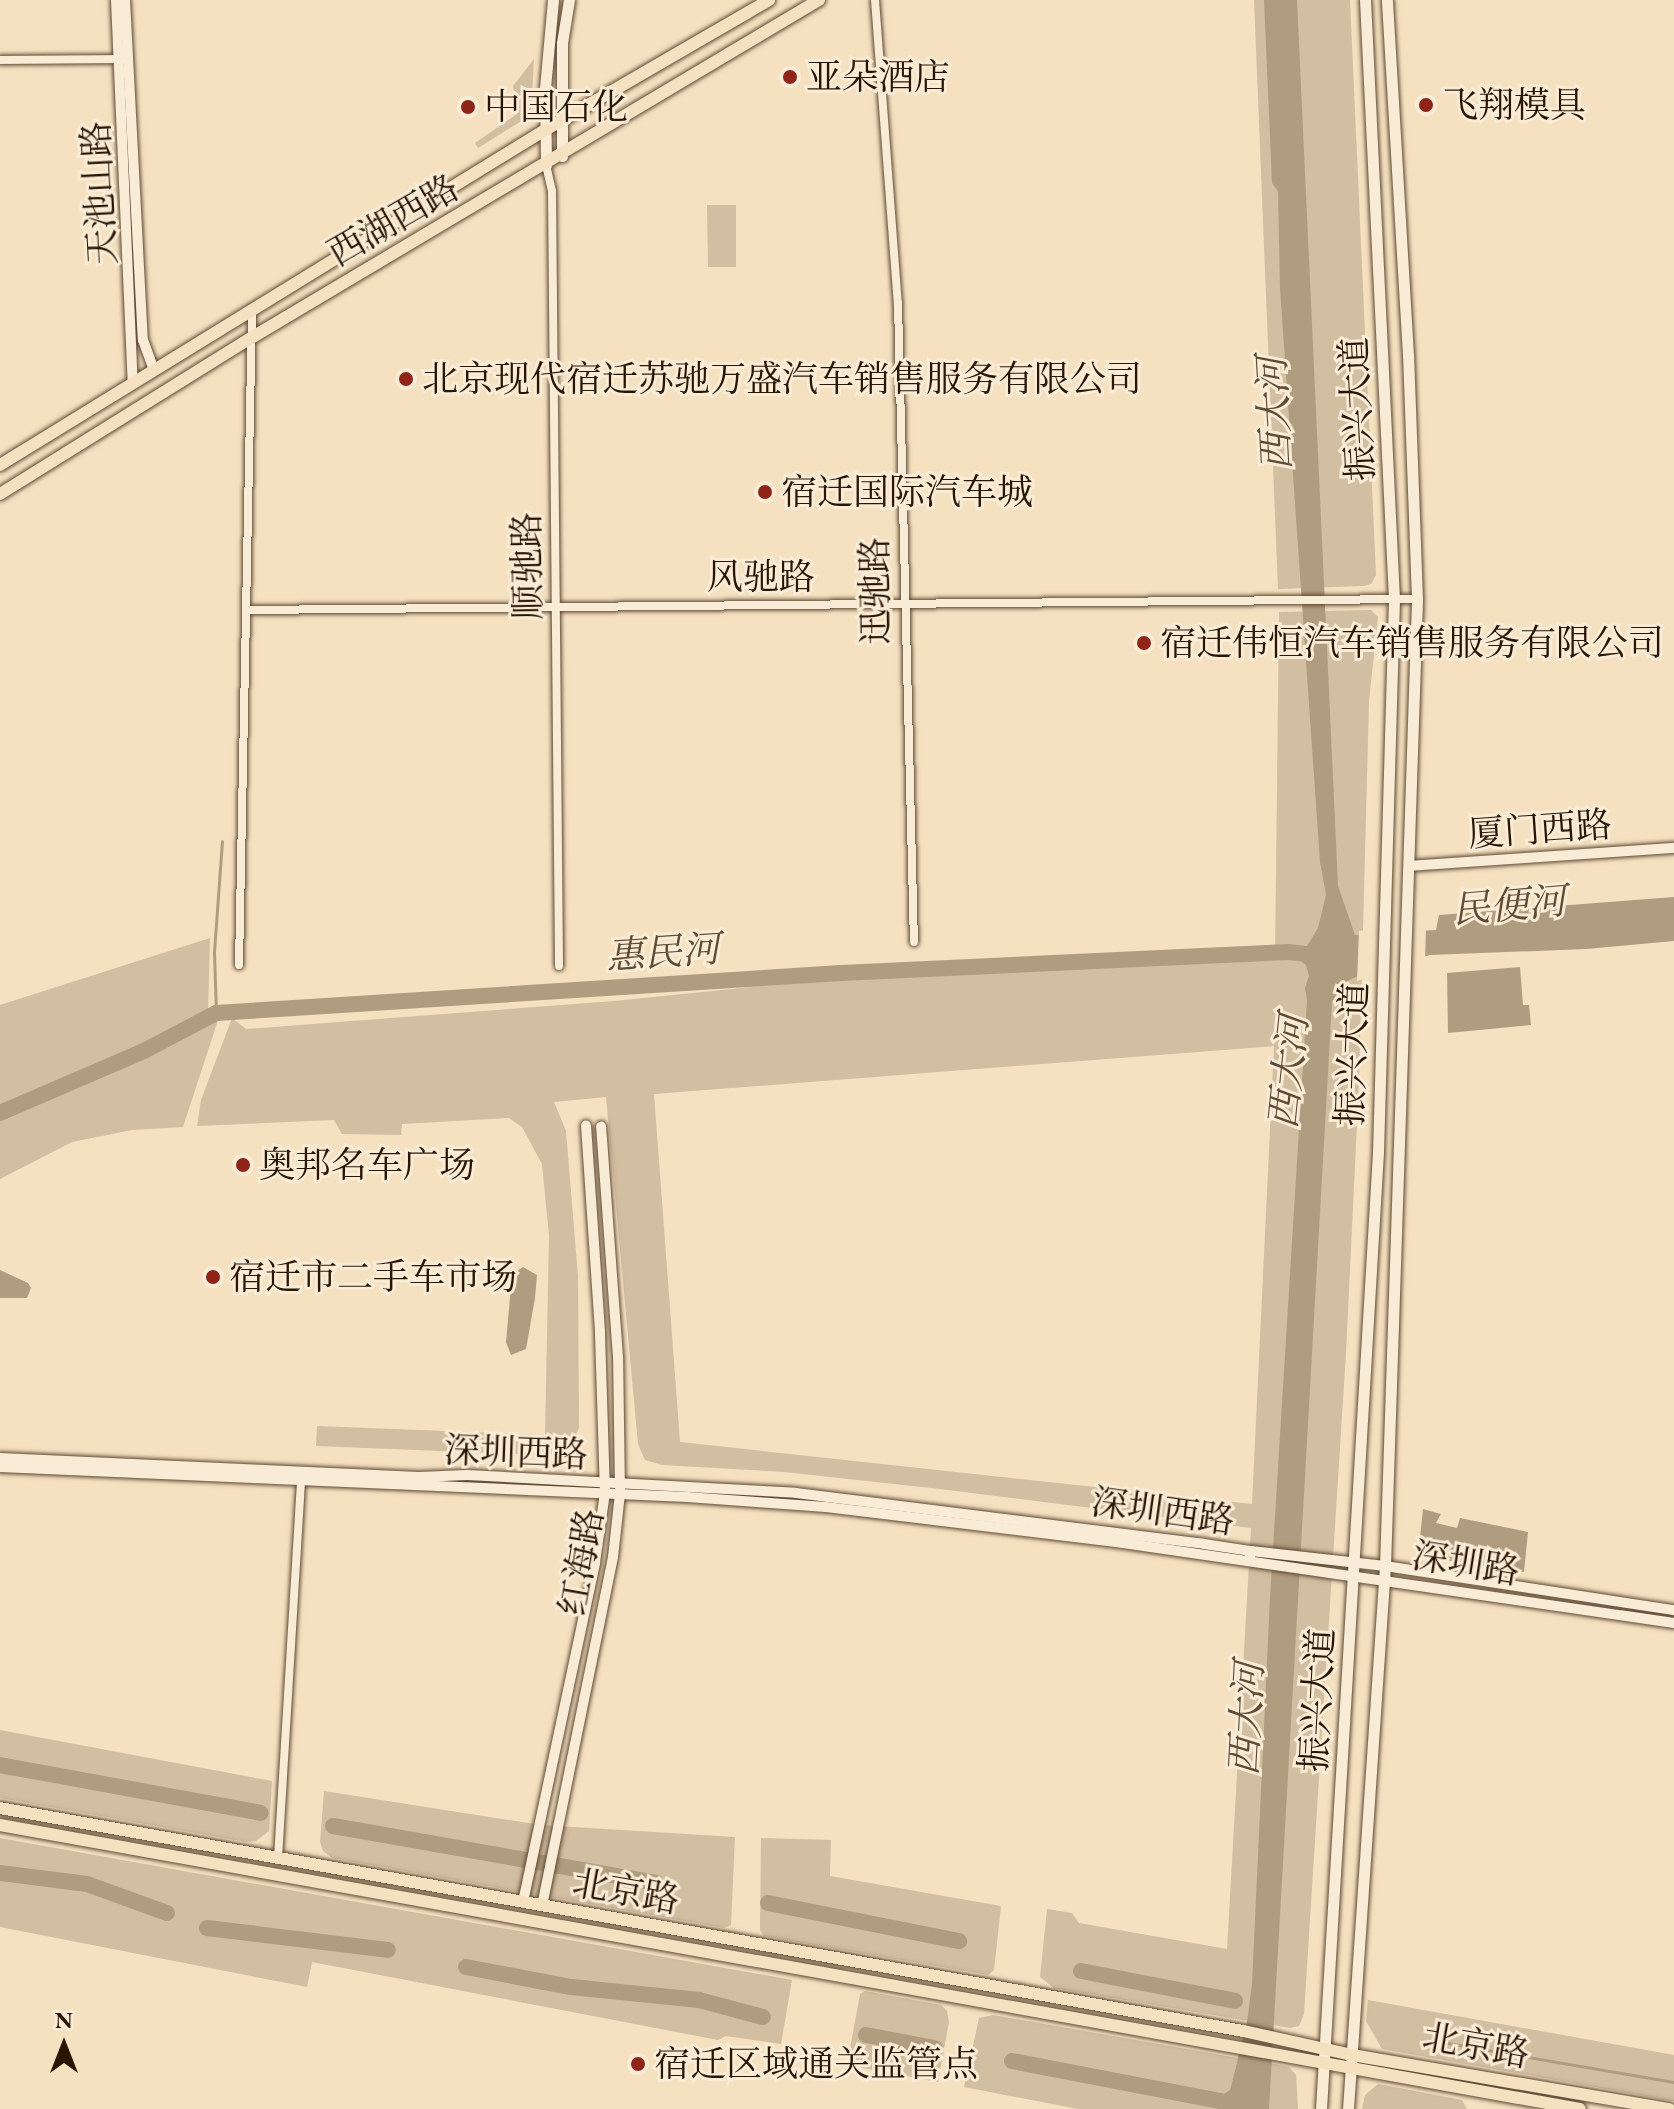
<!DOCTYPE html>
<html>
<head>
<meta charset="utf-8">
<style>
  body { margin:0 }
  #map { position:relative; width:1674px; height:2109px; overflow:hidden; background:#f5e1c0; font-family:"EB Garamond","Noto Serif SC",serif }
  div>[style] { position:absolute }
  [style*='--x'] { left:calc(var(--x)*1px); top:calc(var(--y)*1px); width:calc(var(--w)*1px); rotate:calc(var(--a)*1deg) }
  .green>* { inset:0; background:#d2bea0 }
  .water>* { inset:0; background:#b09c7f }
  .pier>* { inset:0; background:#f5e1c0 }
  .stream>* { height:3px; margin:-1.5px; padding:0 1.5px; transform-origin:1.5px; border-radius:1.5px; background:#b09c7f }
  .river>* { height:16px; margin:-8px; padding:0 8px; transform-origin:8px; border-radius:8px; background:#b09c7f }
  .roads { filter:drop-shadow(0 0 2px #5d4832) drop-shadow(0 0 2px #5d4832) }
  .minor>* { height:8px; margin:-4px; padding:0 4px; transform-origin:4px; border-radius:4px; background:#f8ecd6 }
  .tertiary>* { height:10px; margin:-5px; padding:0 5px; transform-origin:5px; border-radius:5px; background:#f8ecd6 }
  .secondary>* { height:11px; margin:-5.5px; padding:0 5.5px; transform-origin:5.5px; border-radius:5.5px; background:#f8ecd6 }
  .primary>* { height:12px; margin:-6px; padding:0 6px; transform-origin:6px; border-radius:6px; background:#f5e1c0 }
  .dots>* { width:22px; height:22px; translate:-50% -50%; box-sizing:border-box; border:4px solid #f8ecd6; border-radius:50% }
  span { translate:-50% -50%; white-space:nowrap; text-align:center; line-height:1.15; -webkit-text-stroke:6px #f8ecd6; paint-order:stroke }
  .poi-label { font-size:36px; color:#2a1502 }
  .left { translate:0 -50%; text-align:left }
  .street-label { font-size:36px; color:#2a1502 }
  .water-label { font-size:38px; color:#604b34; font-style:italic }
  .north { position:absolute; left:24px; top:2005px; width:80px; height:80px; -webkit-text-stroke:6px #f8ecd6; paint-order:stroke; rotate:0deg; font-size:22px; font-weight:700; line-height:32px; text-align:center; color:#2a1502 }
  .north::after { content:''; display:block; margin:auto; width:28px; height:36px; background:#2a1502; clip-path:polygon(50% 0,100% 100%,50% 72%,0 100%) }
</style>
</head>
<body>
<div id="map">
  <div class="green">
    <div style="clip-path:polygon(1254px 0,1350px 0,1376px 575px,1371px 584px,1364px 586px,1278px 589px)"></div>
    <div style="clip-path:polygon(534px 59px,531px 115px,478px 148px,475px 143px,517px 114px,513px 86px)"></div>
    <div style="clip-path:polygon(707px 205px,736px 205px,736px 267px,708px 267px)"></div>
    <div style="clip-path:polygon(evenodd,1371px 610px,1378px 617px,1369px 701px,1359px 1082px,1346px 1353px,1304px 2014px,1299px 2026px,1290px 2028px,1054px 1988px,1040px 1977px,1047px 1909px,1072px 1913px,1079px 1923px,1227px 1949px,1251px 1528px,940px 1489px,784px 1472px,662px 1465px,645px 1460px,638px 1444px,606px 1097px,554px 1102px,566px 1131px,578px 1276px,579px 1427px,573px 1444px,563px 1453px,542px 1455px,316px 1446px,317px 1426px,545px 1435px,549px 1236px,542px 1164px,522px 1127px,509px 1118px,402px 1124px,401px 1135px,342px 1134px,334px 1120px,197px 1126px,201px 1100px,232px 1018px,246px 1029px,614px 1001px,791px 983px,1275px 958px,1279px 612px,1371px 610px,1274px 1046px,1252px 1504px,680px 1442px,654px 1094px,1274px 1046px)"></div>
    <div style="clip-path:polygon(210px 938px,208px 1014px,132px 1052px,0 1108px,0 1005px)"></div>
    <div style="clip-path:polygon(219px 1017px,183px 1127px,132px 1130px,72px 1142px,0 1179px,0 1118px)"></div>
    <div style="clip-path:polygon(0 1730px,272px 1781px,269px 1831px,256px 1841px,246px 1842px,0 1798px)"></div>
    <div style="clip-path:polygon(324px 1791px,541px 1825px,735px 1837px,731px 1925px,724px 1928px,332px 1858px,323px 1851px,320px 1842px)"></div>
    <div style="clip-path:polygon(0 1838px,792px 1980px,781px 2044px,726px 2036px,718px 2040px,312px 1962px,307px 1987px,0 1927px)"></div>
    <div style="clip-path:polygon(761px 1838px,831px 1840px,830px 1876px,1001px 1906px,994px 1970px,988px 1975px,764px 1936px,760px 1930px)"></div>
    <div style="clip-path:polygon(865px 1991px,941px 2005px,947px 2011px,949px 2022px,938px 2082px,847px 2065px,860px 1994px)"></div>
    <div style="clip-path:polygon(1368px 2000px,1674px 2055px,1674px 2101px,1382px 2049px,1366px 2021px)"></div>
    <div style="clip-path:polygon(993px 2015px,1238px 2058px,1230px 2091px,1210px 2099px,1209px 2103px,1229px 2109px,1078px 2109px,964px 2087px,979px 2018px)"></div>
    <div style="clip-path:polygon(1270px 2063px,1289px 2067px,1296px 2075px,1298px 2109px,1269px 2109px)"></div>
    <div style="clip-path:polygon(1378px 2084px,1462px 2100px,1467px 2109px,1362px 2109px,1365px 2095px)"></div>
  </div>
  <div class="water">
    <div style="clip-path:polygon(1264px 0,1297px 0,1338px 886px,1355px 935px,1436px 930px,1439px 915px,1674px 897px,1674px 941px,1586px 949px,1430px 955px,1358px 976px,1343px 983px,1332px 1002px,1269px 2109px,1229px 2109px,1209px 2103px,1230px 2090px,1247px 2022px,1252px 1984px,1270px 1597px,1307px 1000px,1305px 988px,1309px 976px,1306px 965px,1288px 952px,1307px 946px,1318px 928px,1326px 895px,1320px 862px,1280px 288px,1278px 191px,1272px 183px)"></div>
    <div style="clip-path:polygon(1520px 967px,1523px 1005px,1529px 1005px,1531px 1025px,1448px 1033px,1447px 973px)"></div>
    <div style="clip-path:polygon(523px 1267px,537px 1275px,535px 1298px,526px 1349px,511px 1355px,506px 1342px,512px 1275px)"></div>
    <div style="clip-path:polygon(0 1270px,28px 1283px,31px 1288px,27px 1298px,0 1298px)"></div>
    <div style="clip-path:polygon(1423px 1509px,1441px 1514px,1436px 1523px,1457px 1528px,1460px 1518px,1528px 1532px,1524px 1572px,1418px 1556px)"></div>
  </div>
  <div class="pier">
    <div style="clip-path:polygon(1426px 927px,1425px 961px,1357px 981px,1359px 931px)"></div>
  </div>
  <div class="stream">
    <div style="--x:216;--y:1013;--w:61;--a:-91.9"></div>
    <div style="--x:214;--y:952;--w:111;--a:-85.9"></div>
    <div style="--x:1430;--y:2040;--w:248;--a:9.8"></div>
  </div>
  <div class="river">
    <div style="--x:0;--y:1113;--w:157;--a:-23.3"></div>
    <div style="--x:144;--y:1051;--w:81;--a:-27.8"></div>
    <div style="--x:216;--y:1013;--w:626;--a:-3.66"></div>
    <div style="--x:841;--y:973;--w:447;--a:-2.7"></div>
    <div style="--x:1288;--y:952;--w:20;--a:6"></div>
    <div style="--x:0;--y:1765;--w:265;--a:10.4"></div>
    <div style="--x:333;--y:1826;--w:328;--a:10"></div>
    <div style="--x:0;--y:1873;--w:88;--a:7.2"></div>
    <div style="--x:87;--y:1884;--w:85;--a:19.9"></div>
    <div style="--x:768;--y:1903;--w:195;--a:11.3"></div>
    <div style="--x:207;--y:1928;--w:182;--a:6.9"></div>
    <div style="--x:466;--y:1967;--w:107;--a:10.8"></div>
    <div style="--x:571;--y:1987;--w:129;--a:5.8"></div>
    <div style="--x:699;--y:2000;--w:66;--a:14.9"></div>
    <div style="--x:1081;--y:1971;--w:157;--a:11"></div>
    <div style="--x:866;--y:2035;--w:70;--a:10.7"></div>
    <div style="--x:1012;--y:2061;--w:223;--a:10.9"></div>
  </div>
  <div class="roads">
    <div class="minor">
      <div style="--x:875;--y:0;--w:304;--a:85.7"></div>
      <div style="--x:898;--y:303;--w:639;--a:88.57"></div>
      <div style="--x:0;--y:60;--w:123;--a:-0.5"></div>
      <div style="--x:546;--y:165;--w:27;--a:77"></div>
      <div style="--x:552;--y:191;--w:775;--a:89.48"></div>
      <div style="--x:247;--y:610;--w:1170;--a:-0.54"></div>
      <div style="--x:239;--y:965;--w:655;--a:-88.86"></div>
      <div style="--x:278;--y:1858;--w:380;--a:-86.5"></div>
    </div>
    <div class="tertiary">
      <div style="--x:116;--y:0;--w:383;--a:87.5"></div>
      <div style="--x:125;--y:0;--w:340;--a:87"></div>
      <div style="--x:143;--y:340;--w:32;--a:70"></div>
      <div style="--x:1409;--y:866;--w:266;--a:-3.9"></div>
      <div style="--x:0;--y:1458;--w:419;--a:2.6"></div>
      <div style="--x:419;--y:1477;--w:48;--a:-2.4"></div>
      <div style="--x:467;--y:1475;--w:329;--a:3.1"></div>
      <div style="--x:796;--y:1493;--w:411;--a:7.1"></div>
      <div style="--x:1204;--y:1544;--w:48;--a:8.5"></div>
      <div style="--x:1251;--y:1551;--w:10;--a:101"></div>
      <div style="--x:0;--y:1467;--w:688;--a:2.5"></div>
      <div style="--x:687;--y:1497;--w:139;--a:4.1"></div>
      <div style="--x:826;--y:1507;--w:292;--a:6.9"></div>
      <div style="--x:1116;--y:1542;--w:564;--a:8.26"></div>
      <div style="--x:1251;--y:1551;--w:135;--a:6.4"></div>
      <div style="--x:1385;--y:1566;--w:292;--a:8.7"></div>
      <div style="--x:523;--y:1902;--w:348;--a:-78"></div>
      <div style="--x:595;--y:1562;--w:70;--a:-81.8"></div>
      <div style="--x:605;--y:1493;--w:162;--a:-91.8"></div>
      <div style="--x:600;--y:1331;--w:206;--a:-93.9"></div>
      <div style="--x:542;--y:1906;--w:356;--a:-78.5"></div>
      <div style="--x:613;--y:1557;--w:63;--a:-83.7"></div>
      <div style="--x:620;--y:1494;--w:137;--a:-90.8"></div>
      <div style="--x:618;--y:1357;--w:231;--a:-94.2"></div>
    </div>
    <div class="secondary">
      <div style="--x:562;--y:156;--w:113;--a:-90"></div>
      <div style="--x:562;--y:43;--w:44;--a:-80.8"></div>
      <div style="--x:546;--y:165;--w:77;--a:-90.7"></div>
      <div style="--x:545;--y:88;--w:88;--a:-84.8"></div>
      <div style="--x:1321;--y:2109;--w:959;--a:-86.59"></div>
      <div style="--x:1378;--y:1152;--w:553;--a:-88.34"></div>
      <div style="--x:1394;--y:599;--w:600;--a:-92.77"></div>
      <div style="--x:1348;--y:2109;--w:544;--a:-86.1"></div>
      <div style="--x:1385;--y:1566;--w:968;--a:-88.1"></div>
      <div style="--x:1417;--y:599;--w:244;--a:-92.1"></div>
      <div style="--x:1408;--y:355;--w:356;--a:-93.4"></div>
    </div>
    <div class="primary">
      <div style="--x:0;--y:465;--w:640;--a:-31.58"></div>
      <div style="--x:545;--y:130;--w:259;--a:-30.1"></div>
      <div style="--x:0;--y:494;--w:296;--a:-31.9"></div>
      <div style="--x:251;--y:338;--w:661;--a:-30.76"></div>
      <div style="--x:0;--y:1808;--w:1263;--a:10.17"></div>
      <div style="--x:1243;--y:2031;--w:112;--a:12.4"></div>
      <div style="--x:1352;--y:2055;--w:322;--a:9.7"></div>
      <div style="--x:0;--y:1825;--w:1605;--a:10.19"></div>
    </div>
  </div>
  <div class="dots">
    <div style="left:790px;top:77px;background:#8f2418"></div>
    <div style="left:1426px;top:105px;background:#8f2418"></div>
    <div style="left:468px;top:107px;background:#8f2418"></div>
    <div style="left:406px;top:379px;background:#8f2418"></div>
    <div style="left:765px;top:492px;background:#8f2418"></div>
    <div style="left:1144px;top:643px;background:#8f2418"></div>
    <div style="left:243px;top:1165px;background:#8f2418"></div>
    <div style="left:213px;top:1277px;background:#8f2418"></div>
    <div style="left:638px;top:2064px;background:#8f2418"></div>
  </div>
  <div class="poi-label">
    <span class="left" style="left:806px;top:77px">亚朵酒店</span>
    <span class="left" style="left:1442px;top:105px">飞翔模具</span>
    <span class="left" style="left:484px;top:107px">中国石化</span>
    <span class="left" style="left:422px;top:379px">北京现代宿迁苏驰万盛汽车销售服务有限公司</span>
    <span class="left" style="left:781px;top:492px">宿迁国际汽车城</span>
    <span class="left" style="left:1160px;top:643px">宿迁伟恒汽车销售服务有限公司</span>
    <span class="left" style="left:259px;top:1165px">奥邦名车广场</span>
    <span class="left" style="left:229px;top:1277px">宿迁市二手车市场</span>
    <span class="left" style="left:654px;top:2064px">宿迁区域通关监管点</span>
  </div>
  <div class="street-label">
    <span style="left:99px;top:193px;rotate:-93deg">天池山路</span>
    <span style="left:393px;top:220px;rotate:-30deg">西湖西路</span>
    <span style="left:1357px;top:409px;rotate:-93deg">振兴大道</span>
    <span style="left:527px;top:566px;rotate:-91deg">顺驰路</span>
    <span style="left:761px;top:577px">风驰路</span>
    <span style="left:875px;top:591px;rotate:-91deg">迅驰路</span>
    <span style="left:1540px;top:829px;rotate:-4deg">厦门西路</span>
    <span style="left:1352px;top:1054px;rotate:-88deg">振兴大道</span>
    <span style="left:516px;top:1452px;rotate:2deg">深圳西路</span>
    <span style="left:1163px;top:1511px;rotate:8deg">深圳西路</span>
    <span style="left:581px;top:1562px;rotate:-80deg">红海路</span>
    <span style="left:1466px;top:1563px;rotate:9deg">深圳路</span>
    <span style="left:1317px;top:1700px;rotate:-87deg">振兴大道</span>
    <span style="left:626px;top:1891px;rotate:10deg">北京路</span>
    <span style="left:1476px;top:2045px;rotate:10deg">北京路</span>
  </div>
  <div class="water-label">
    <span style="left:1274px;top:414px;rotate:-93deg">西大河</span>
    <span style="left:1509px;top:905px;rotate:-5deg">民便河</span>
    <span style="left:663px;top:952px;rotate:-4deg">惠民河</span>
    <span style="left:1288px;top:1072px;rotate:-84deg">西大河</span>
    <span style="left:1246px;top:1719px;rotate:-87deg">西大河</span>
  </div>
  <div class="north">N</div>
</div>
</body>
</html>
